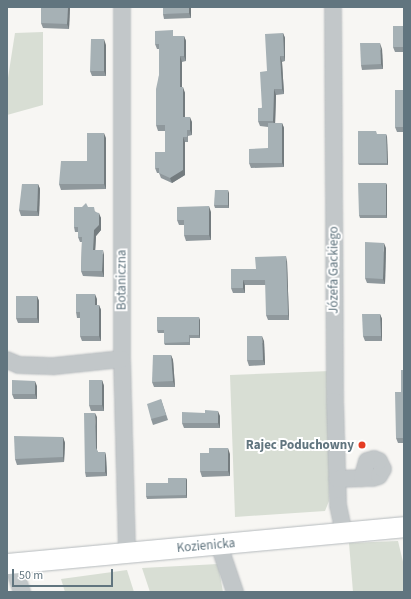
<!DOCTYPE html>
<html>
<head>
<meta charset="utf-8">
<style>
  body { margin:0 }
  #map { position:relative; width:411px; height:599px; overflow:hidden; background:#f7f6f3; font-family:"Source Sans 3",sans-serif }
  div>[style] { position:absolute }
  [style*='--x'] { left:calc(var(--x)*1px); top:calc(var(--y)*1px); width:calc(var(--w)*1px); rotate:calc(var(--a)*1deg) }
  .green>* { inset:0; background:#d8ded4 }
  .roads { filter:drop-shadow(0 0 1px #b5babd) drop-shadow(0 0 1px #b5babd) }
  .minor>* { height:16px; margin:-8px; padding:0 8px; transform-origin:8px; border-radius:8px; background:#c2c7c9 }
  .major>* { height:20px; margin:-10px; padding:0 10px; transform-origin:10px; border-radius:10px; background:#fff }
  .wall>* { inset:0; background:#8f989c }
  .shaded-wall>* { inset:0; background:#747c7f }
  .building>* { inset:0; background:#a6b1b5 }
  .dots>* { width:11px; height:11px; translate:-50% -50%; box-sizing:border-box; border:2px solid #fff; border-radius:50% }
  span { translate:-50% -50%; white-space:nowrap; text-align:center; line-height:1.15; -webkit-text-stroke:4px #fff; paint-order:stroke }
  .street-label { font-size:13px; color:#61757f }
  .poi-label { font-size:13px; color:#61757f; font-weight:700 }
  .right { translate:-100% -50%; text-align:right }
  .frame { position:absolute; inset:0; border:8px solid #61757f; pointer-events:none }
  .scale { position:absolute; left:12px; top:569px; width:101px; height:18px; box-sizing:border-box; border:2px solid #61757f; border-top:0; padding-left:5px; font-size:12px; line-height:14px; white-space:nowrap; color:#61757f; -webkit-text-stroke:3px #fff; paint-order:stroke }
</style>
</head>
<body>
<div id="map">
  <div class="green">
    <div style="clip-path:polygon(43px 32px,43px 105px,7px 115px,7px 84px,15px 33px)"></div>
    <div style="clip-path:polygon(330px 371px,329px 501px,325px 511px,235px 517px,230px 375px)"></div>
    <div style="clip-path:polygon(398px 541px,404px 566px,404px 592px,353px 592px,349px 543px)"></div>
    <div style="clip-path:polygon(218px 564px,223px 592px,150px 592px,142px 568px)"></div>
    <div style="clip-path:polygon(127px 570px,134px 592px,65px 592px,61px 579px)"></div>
  </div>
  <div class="roads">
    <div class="minor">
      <div style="--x:122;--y:7;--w:352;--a:90"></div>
      <div style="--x:122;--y:359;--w:194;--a:88.5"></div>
      <div style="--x:333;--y:7;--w:394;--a:89.7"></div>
      <div style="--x:335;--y:401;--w:104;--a:88.3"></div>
      <div style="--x:338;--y:505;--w:29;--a:78"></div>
      <div style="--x:7;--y:360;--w:13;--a:23"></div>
      <div style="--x:19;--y:365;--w:36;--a:2"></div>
      <div style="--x:55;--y:366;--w:67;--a:-6"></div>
      <div style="--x:337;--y:479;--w:36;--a:-2"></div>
      <div style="--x:373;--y:478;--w:6;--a:-18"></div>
      <div style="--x:379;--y:476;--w:8;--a:-60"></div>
      <div style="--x:383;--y:469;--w:9;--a:-117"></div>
      <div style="--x:379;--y:461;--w:5;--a:-158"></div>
      <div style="--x:374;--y:459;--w:7;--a:164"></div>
      <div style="--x:367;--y:461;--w:18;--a:106"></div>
      <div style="--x:219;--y:545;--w:50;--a:71.2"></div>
      <div style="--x:12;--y:563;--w:31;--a:71"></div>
    </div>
    <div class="major">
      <div style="--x:7;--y:564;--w:399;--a:-5.3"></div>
    </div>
  </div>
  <div class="wall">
    <div style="clip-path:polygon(41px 7px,70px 7px,69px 29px,43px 28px,41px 23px)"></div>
    <div style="clip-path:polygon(191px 7px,191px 18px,164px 19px,163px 14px)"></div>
    <div style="clip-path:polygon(404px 26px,404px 52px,395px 52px,393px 47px)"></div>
    <div style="clip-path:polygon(283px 33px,285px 38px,285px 61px,282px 62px,284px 94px,276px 95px,275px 123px,282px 123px,284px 128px,284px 167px,251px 168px,249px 163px,268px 148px,268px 127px,260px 126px,258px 121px)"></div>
    <div style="clip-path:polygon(175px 36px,184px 36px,186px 41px,186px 61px,182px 62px,182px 87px,185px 93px,185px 117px,192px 122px,192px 135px,188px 136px,188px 142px,185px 142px,185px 175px,172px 183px,161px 178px,159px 173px,157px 173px,155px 168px,165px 152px,165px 131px,158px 131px,156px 125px,159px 75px,159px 49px,157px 49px,155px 44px)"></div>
    <div style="clip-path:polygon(106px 45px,106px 76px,92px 76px,90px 71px)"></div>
    <div style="clip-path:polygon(382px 49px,383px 69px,362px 70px,361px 65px)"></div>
    <div style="clip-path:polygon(404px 90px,404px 132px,397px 132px,395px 127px)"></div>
    <div style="clip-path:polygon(377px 134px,386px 134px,387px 137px,388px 165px,359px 165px,358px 163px)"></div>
    <div style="clip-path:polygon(106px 138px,106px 189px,61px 190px,59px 184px,87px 161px)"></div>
    <div style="clip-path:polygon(38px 184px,40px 189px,39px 216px,21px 216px,19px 210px)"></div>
    <div style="clip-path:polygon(387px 185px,387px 218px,360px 218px,359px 215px)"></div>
    <div style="clip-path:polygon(229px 193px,229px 208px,215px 208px,214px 205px)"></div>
    <div style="clip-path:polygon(82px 207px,88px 207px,96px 212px,101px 218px,101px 230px,96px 236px,95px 250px,104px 255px,104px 277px,83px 276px,81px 271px,82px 242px,80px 242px,78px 237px,78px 232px,75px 232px,74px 227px)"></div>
    <div style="clip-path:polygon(211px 212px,211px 240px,186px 241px,184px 235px,184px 225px,179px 225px,177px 220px)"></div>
    <div style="clip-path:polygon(386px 248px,385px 284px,367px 283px,365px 278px)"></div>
    <div style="clip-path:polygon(287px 261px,289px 320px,268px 320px,266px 315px,266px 285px,245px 285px,245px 293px,233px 293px,231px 288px,256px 269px)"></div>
    <div style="clip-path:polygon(37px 296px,39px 301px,39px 323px,18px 323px,16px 318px)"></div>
    <div style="clip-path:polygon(97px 299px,97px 305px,99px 305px,101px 310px,101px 341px,82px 341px,80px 336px,80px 318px,77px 318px,76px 312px)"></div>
    <div style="clip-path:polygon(380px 314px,382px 319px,382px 341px,365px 341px,363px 336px)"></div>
    <div style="clip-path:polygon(200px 320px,200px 338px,190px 338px,190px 345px,165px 345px,164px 343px,164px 333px,158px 333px,157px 330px)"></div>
    <div style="clip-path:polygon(264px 341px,265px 365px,249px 366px,247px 360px)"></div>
    <div style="clip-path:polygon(171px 355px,173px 360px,175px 387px,154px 387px,152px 382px)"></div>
    <div style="clip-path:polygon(404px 370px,404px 443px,398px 443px,396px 438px)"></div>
    <div style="clip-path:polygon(102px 380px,104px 386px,104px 411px,91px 411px,89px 405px)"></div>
    <div style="clip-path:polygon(37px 386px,37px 399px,14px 399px,12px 394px)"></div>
    <div style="clip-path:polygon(161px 399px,168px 420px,153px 425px,151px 419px)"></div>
    <div style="clip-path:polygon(205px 413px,220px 416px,220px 428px,184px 428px,182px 423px)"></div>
    <div style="clip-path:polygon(97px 417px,97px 450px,98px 452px,105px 452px,106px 456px,107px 476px,86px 477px,85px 472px)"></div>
    <div style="clip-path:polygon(63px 437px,65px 443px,64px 462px,17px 465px,15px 459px)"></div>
    <div style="clip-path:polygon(230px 454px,230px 476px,202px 477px,200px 471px)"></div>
    <div style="clip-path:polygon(186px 478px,187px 480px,187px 498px,147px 499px,146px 496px,168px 483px)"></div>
  </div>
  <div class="shaded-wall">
    <div style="clip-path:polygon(68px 7px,70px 7px,69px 29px,67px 24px)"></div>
    <div style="clip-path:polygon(189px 7px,191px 7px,191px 18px,189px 13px)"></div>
    <div style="clip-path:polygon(283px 33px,285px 38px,285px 61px,284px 56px)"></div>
    <div style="clip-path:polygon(184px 36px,186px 41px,186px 61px,184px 56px)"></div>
    <div style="clip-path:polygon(104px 39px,106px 45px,106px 76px,104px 71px)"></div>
    <div style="clip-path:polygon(380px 43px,382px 49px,383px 69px,381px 64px)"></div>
    <div style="clip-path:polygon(180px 56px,182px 62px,182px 93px,180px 87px)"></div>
    <div style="clip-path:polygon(280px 56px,282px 62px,284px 94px,282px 89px)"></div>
    <div style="clip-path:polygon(183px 87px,185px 93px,185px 122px,183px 117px)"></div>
    <div style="clip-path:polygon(274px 89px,276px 95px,275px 127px,273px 121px)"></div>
    <div style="clip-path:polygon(190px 117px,192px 122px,192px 135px,190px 130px)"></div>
    <div style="clip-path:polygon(282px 123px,284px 128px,284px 167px,282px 163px)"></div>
    <div style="clip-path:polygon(104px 133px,106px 138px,106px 189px,104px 184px)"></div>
    <div style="clip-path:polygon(386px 134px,387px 137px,388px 165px,387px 163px)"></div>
    <div style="clip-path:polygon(183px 137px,185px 142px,185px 175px,172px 183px,170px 178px)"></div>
    <div style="clip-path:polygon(386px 183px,387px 185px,387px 218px,386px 215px)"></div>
    <div style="clip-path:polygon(38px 184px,40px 189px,39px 216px,37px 211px)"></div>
    <div style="clip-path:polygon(228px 190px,229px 193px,229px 208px,228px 205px)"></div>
    <div style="clip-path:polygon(209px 206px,211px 212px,211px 240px,209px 235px)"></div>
    <div style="clip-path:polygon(99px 213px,101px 218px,101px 230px,96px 236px,95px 255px,93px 250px,94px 230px)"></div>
    <div style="clip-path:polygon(384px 243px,386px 248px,385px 284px,383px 279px)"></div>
    <div style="clip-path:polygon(103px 250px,104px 255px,104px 277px,102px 271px)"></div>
    <div style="clip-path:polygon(286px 256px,287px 261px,289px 320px,288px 315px)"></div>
    <div style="clip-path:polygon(243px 280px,245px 285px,245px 293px,243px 288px)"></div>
    <div style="clip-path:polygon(95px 294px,97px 299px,97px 311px,95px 305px)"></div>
    <div style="clip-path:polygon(37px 296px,39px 301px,39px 323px,37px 318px)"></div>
    <div style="clip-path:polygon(99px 305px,101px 310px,101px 341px,99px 336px)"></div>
    <div style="clip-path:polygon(380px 314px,382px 319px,382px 341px,381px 336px)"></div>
    <div style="clip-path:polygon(199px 317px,200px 320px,200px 338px,199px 335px)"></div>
    <div style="clip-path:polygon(262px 336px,264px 341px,265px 365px,263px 360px)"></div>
    <div style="clip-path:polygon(171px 355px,173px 360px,175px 387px,173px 381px)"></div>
    <div style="clip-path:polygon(102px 380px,104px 386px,104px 411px,102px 405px)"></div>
    <div style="clip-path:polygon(35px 381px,37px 386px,37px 399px,35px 394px)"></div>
    <div style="clip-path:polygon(218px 411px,220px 416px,220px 428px,218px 423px)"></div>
    <div style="clip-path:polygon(95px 413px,97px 417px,97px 452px,96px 448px)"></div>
    <div style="clip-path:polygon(63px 437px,65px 443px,64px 462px,63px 457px)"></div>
    <div style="clip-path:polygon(228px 448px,230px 454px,230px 476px,228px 471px)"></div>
    <div style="clip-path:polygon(105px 452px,106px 456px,107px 476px,105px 472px)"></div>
    <div style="clip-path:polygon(186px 478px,187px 480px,187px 498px,186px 495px)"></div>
  </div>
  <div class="building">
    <div style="clip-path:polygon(41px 7px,68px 7px,67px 24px,41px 23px)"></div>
    <div style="clip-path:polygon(163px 7px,189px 7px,189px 13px,163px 14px)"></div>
    <div style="clip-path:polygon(393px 26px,404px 26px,404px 47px,393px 47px)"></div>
    <div style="clip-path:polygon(173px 30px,173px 36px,184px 36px,184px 56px,180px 56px,180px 87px,183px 87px,183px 117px,190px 117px,190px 130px,187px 130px,187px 137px,183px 137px,183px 170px,170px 178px,159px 173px,159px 168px,155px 168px,155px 152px,165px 152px,165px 125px,156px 125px,156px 89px,159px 75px,159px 44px,155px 44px,155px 31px)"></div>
    <div style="clip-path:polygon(283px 33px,284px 56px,280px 56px,282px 89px,274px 89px,273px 121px,258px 121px,258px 108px,262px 108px,260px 72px,267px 71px,265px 34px)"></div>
    <div style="clip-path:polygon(91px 39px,104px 39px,104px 71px,90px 71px)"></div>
    <div style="clip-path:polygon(360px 43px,380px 43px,381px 64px,361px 65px)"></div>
    <div style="clip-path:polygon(395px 90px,404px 90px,404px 127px,395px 127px)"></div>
    <div style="clip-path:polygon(268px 123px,282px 123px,282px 163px,249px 163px,249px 149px,268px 148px)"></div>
    <div style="clip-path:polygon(358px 131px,376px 131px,377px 134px,386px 134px,387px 163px,358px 163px)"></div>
    <div style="clip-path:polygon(87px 133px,104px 133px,104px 184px,59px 184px,61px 161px,87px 161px)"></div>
    <div style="clip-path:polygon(358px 183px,386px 183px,386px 215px,359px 215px)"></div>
    <div style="clip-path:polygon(22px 184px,38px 184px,37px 211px,19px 210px)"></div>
    <div style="clip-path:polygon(215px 190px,228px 190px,228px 205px,214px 205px)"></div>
    <div style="clip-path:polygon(86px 203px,88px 207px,94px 207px,95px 212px,99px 213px,99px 225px,94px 230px,93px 250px,103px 250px,102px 271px,81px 271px,82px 237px,78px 237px,78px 227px,74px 227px,74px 207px,82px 207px)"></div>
    <div style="clip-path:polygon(209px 206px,209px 235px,184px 235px,184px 220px,177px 220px,177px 207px)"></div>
    <div style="clip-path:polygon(365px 242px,384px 243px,383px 279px,365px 278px)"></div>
    <div style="clip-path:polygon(286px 256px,288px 315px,266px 315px,265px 280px,243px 280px,243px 288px,231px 288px,231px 269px,256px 269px,255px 257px)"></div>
    <div style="clip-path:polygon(76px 294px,95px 294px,95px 305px,99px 305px,99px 336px,80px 336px,80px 312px,76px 312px)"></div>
    <div style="clip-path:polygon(16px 296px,37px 296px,37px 318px,16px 318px)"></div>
    <div style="clip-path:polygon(362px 314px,380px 314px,381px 336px,363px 336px)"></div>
    <div style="clip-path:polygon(157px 317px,199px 317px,199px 335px,189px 335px,189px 342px,164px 343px,164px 330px,157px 330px)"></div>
    <div style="clip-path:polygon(247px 336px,262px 336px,263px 360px,247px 360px)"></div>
    <div style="clip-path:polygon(153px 355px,171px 355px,173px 381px,152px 382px)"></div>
    <div style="clip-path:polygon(401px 370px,404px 370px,404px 438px,396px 438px,395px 392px,401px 392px)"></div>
    <div style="clip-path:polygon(12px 380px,35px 381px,35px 394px,12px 394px)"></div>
    <div style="clip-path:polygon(89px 380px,102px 380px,102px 405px,89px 405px)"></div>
    <div style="clip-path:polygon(161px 399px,166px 415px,151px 419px,147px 404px)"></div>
    <div style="clip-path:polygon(205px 410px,218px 411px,218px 423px,182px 423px,182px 412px,205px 413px)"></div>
    <div style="clip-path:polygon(84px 413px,95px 413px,96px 448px,98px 452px,105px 452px,105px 472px,85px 472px)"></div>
    <div style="clip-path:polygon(14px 436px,63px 437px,63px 457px,15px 459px)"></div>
    <div style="clip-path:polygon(209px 448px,228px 448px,228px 471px,200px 471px,200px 453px,209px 453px)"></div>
    <div style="clip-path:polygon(168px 478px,186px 478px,186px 495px,146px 496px,146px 483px,168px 483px)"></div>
  </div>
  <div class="dots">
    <div style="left:362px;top:445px;background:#e53d24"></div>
  </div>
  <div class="street-label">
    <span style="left:334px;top:270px;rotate:-90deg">Józefa Gackiego</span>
    <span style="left:122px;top:280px;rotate:-90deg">Botaniczna</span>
    <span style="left:206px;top:546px;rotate:-5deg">Kozienicka</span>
  </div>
  <div class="poi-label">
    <span class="right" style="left:354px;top:445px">Rajec Poduchowny</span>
  </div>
  <div class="frame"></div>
  <div class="scale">50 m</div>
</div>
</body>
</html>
